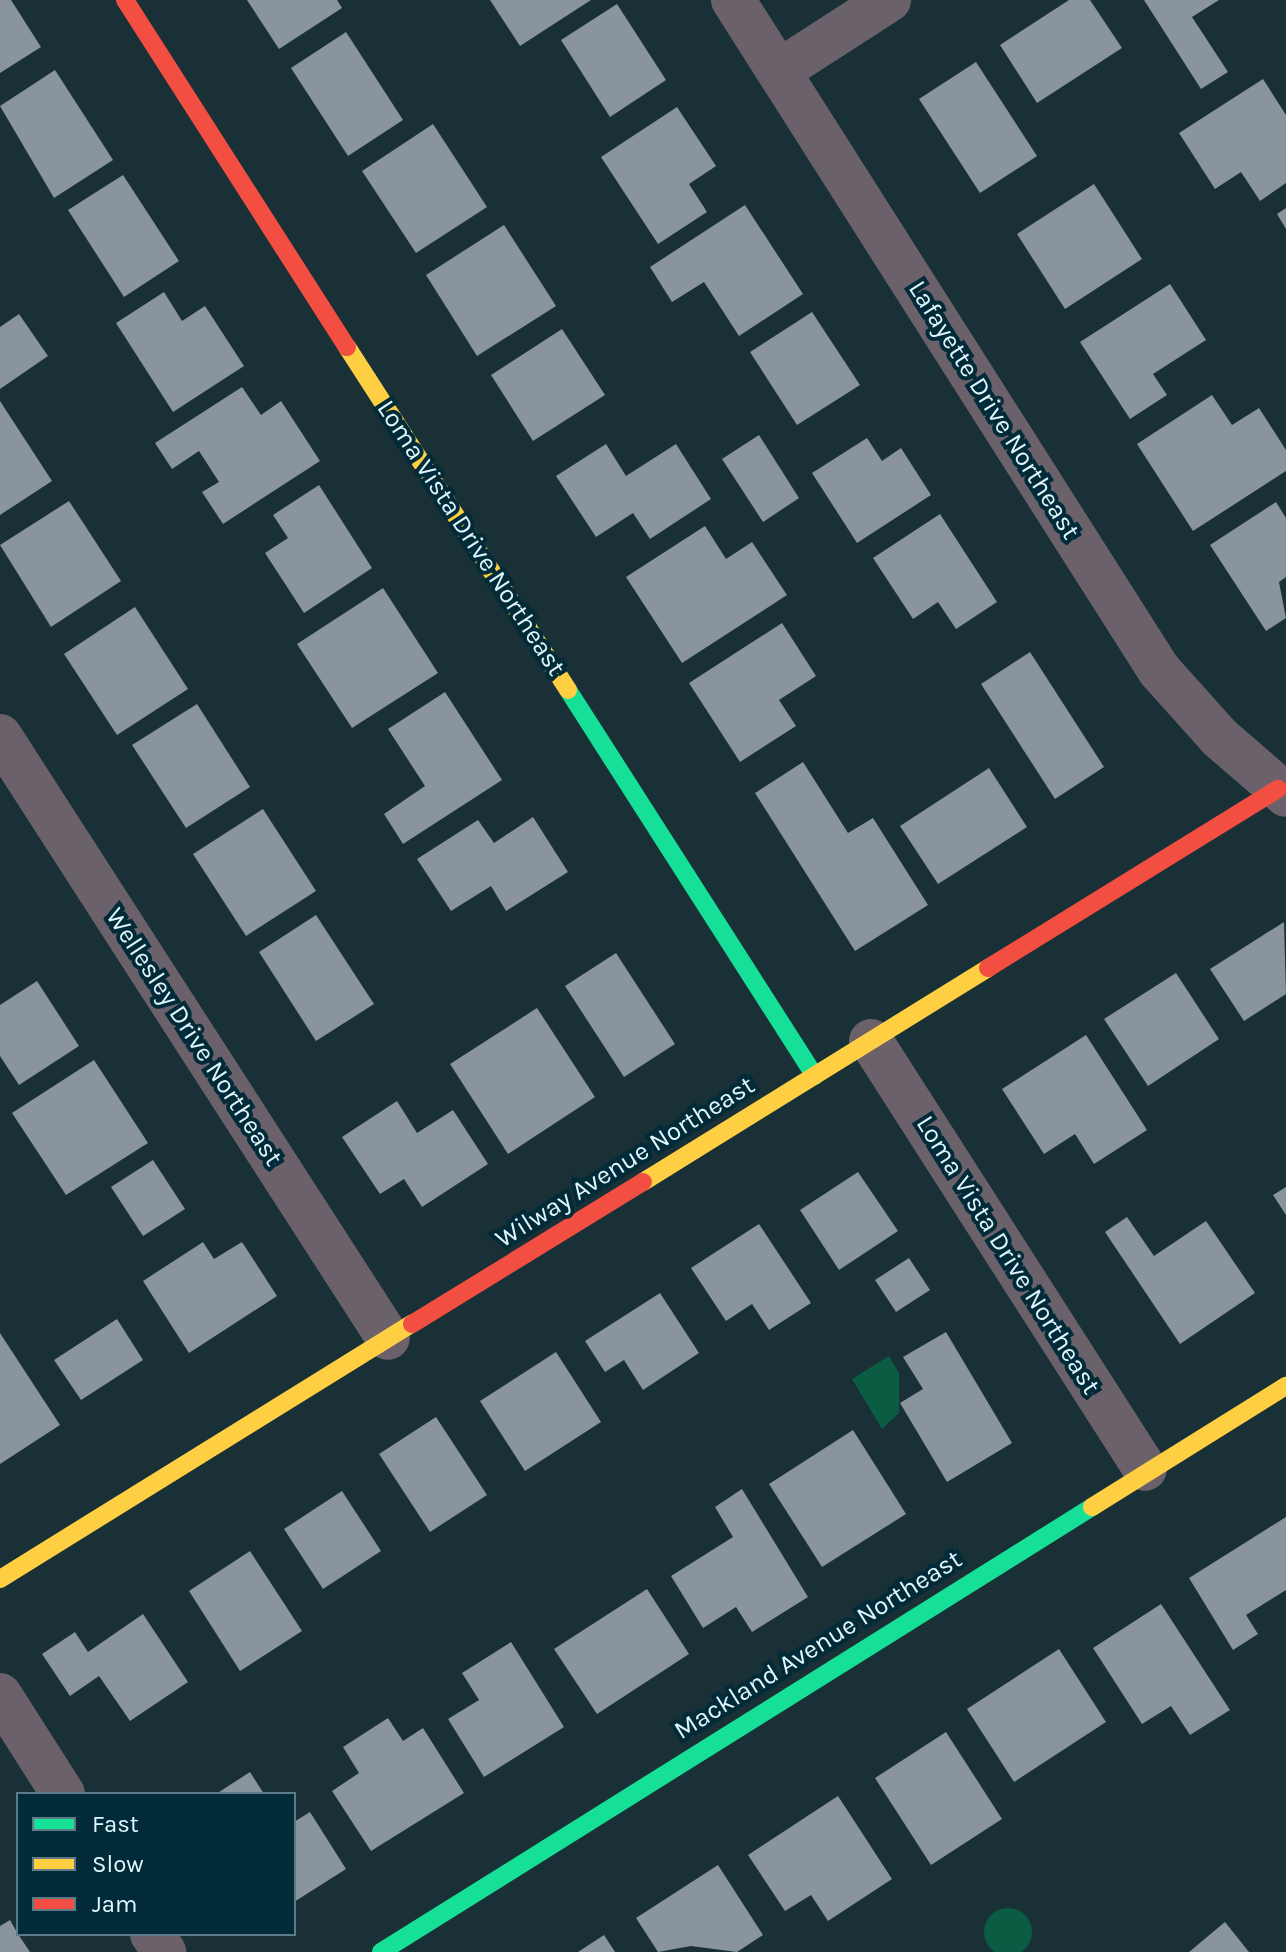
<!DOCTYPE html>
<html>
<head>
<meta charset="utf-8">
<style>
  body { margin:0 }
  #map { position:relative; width:1286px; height:1952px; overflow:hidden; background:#193036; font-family:Karla,sans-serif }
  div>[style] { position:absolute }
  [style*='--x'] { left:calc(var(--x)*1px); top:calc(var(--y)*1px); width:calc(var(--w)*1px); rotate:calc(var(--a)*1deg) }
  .water>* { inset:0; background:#0a5d43 }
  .round { border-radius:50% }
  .building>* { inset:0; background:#89949c }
  .street>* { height:44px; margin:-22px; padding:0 22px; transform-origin:22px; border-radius:22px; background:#6b616a }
  .fast>* { height:18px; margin:-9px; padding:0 9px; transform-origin:9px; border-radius:9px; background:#16e098 }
  .slow>* { height:18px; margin:-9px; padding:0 9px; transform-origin:9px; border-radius:9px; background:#ffcf43 }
  .jam>* { height:18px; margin:-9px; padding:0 9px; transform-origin:9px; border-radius:9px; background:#f24e42 }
  span { translate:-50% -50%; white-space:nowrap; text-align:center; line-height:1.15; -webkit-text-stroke:8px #012b38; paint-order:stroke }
  .street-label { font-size:26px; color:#e1f6fe }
  .legend { position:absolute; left:16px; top:1792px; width:280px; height:144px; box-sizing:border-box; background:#012b38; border:2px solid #5b7c87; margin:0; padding:10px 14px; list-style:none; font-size:24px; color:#e1f6fe }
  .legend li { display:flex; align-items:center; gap:16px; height:40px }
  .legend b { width:40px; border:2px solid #5b7c87 }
</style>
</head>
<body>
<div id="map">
  <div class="water">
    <div style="clip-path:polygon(889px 1356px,899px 1373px,899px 1413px,882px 1429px,852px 1379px)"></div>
    <div class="round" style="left:984px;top:1908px;width:48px;height:48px"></div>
  </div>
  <div class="building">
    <div style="clip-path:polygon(0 0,11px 0,41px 47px,0 73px)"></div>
    <div style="clip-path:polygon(247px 0,337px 0,342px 8px,279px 49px)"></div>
    <div style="clip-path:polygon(490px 0,591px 0,520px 46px)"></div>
    <div style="clip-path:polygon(1069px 0,1090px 0,1122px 48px,1037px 103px,1000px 45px)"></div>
    <div style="clip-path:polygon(1144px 0,1219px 0,1192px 17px,1228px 72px,1201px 89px)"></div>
    <div style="clip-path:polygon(617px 4px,666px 80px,610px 117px,561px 40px)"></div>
    <div style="clip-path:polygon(346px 32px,403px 120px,348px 156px,291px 68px)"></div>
    <div style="clip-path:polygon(976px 62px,1037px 156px,980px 193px,919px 99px)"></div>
    <div style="clip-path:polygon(55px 70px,113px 160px,54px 198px,0 106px)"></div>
    <div style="clip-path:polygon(1263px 79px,1286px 115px,1286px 183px,1260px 201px,1241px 172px,1215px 189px,1179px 133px)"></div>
    <div style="clip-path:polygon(677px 107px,716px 166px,689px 184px,707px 212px,658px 244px,601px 157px)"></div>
    <div style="clip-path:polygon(433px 124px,487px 207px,416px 253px,362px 171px)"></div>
    <div style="clip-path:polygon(123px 175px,179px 261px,124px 297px,68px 210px)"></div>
    <div style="clip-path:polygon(1094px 184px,1142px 259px,1065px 309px,1017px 234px)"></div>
    <div style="clip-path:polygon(745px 205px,803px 294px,739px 336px,704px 282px,672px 302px,650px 267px)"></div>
    <div style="clip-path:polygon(1286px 208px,1286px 229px,1277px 214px)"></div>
    <div style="clip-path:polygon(504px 225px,556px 306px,477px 356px,426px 275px)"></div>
    <div style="clip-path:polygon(1170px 284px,1206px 340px,1153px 374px,1167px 395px,1130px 419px,1080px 342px)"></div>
    <div style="clip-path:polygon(164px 292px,182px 321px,205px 306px,244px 366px,173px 412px,116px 323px)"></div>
    <div style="clip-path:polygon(812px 312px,860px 385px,797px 425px,750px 352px)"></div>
    <div style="clip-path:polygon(19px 314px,48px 356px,0 389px,0 327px)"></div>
    <div style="clip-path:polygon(562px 329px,605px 395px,533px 441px,491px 375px)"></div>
    <div style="clip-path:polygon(242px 387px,261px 415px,281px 401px,320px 461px,223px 524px,202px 492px,219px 482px,199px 451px,172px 469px,155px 443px)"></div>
    <div style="clip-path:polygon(1212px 395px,1232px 425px,1259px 408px,1286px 450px,1286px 471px,1193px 531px,1137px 444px)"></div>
    <div style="clip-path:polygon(0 401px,52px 481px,0 515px)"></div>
    <div style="clip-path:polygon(759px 435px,799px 498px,763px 522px,722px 459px)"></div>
    <div style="clip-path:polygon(867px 438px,882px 461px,901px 448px,931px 495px,857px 543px,812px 473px)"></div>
    <div style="clip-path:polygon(606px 444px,626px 476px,676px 444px,711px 499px,650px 539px,633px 513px,596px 537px,556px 476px)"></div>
    <div style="clip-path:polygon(319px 485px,372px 568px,304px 613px,265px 553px,288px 538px,273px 515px)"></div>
    <div style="clip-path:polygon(69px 501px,121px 581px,51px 627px,0 545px)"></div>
    <div style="clip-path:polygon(1276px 502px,1286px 518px,1286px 577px,1279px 582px,1286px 618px,1266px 631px,1210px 545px)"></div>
    <div style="clip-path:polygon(940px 514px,997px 602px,956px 629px,938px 602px,913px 619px,873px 558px)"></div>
    <div style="clip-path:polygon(705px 526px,726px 559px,752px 542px,787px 595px,682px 663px,626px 577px)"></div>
    <div style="clip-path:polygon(383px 588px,438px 673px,352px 728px,297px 644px)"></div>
    <div style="clip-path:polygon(135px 607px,188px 689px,117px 735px,64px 654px)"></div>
    <div style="clip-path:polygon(782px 623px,816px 676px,779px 700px,796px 726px,740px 762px,689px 683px)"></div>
    <div style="clip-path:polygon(1030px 652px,1104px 767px,1055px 799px,981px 684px)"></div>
    <div style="clip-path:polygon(445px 692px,502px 780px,403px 844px,384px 814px,425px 786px,388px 729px)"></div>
    <div style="clip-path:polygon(197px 704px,250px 787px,186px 828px,132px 745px)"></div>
    <div style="clip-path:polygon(803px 762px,848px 833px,873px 818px,928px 905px,855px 951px,755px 793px)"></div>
    <div style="clip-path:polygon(989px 768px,1027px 827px,938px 884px,900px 826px)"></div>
    <div style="clip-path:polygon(263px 809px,316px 891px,246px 936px,193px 854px)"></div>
    <div style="clip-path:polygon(533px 817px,568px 872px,506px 911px,491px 886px,451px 911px,417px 859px,478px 820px,494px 843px)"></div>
    <div style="clip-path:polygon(316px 915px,374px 1004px,316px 1041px,259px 952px)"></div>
    <div style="clip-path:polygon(1284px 922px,1286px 994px,1244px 1021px,1210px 969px)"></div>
    <div style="clip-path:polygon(616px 953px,675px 1044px,624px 1077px,565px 986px)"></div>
    <div style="clip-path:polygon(1176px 973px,1219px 1039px,1148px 1086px,1104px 1019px)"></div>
    <div style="clip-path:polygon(37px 981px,79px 1046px,19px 1085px,0 1056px,0 1005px)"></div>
    <div style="clip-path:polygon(537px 1008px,595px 1097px,508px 1154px,450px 1064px)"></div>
    <div style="clip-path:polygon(1086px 1035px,1147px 1130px,1094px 1164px,1075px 1134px,1044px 1154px,1002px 1089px)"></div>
    <div style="clip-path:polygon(94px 1060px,148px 1143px,66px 1195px,12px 1113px)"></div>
    <div style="clip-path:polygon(397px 1101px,417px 1133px,453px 1110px,488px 1164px,422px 1207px,404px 1179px,380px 1194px,342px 1137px)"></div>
    <div style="clip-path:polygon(153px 1160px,185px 1209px,143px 1236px,111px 1187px)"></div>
    <div style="clip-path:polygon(858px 1172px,898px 1231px,839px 1270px,800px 1210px)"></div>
    <div style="clip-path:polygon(1286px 1187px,1286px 1215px,1273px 1195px)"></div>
    <div style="clip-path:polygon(1127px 1217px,1154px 1256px,1206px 1221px,1255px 1293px,1180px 1344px,1105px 1232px)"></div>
    <div style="clip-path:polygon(759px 1224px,811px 1303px,769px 1330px,752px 1304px,726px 1321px,691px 1268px)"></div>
    <div style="clip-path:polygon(203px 1242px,214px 1259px,242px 1242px,277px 1296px,189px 1353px,143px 1281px)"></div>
    <div style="clip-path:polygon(909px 1258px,930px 1290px,896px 1312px,875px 1280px)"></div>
    <div style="clip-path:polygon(660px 1293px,699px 1353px,643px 1390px,624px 1360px,605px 1372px,585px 1341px)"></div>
    <div style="clip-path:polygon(117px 1319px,143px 1360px,81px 1400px,54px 1360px)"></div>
    <div style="clip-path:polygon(946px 1332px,1012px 1443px,947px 1482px,900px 1403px,923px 1389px,903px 1357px)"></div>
    <div style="clip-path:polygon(0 1333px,60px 1425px,0 1464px)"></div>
    <div style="clip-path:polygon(556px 1352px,601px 1422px,525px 1471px,480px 1401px)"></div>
    <div style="clip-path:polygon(436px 1417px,487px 1495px,430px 1532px,379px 1454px)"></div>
    <div style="clip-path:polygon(853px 1430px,906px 1514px,822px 1567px,769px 1484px)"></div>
    <div style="clip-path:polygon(742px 1489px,808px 1597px,752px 1632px,736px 1607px,703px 1628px,671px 1576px,733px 1537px,715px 1507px)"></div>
    <div style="clip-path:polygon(342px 1491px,381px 1551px,323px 1589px,284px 1529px)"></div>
    <div style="clip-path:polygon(1286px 1517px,1286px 1590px,1246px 1615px,1258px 1634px,1233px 1650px,1189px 1578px)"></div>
    <div style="clip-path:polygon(250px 1551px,302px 1631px,240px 1671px,189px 1591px)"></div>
    <div style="clip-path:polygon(647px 1589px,689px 1654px,597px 1714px,554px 1649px)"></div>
    <div style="clip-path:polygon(1161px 1604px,1230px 1710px,1190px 1735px,1171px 1706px,1142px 1724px,1093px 1648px)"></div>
    <div style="clip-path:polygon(143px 1614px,188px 1682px,130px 1721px,99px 1676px,70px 1696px,42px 1654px,75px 1632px,88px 1652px)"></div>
    <div style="clip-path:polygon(511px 1642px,564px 1727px,484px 1777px,448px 1719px,479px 1700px,462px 1673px)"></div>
    <div style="clip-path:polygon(1059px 1649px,1106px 1722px,1014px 1782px,967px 1709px)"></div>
    <div style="clip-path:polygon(388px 1718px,403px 1741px,423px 1728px,464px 1793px,371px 1851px,332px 1791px,359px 1773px,343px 1747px)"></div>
    <div style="clip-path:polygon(946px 1732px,1002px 1819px,931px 1865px,875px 1778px)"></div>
    <div style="clip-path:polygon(250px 1772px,264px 1794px,216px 1794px)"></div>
    <div style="clip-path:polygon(838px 1796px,892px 1879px,828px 1921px,811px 1895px,785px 1911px,748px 1855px)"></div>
    <div style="clip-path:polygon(310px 1812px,346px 1869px,294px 1902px,294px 1822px)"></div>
    <div style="clip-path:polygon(718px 1865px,763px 1935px,737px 1952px,691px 1946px,658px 1952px,636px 1918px)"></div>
    <div style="clip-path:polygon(10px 1920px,18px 1934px,30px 1952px,0 1952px,0 1926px)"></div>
    <div style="clip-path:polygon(1225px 1922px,1249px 1952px,1189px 1952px)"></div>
    <div style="clip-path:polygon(604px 1935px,615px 1952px,578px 1952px)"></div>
  </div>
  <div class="street">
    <div style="--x:733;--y:0;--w:794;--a:57.55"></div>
    <div style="--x:1159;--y:670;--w:91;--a:48.1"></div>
    <div style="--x:1220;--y:738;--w:87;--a:40.8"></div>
    <div style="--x:779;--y:71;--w:131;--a:-32.8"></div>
    <div style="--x:0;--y:736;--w:716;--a:57.2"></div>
    <div style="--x:871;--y:1041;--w:508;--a:57.37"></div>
    <div style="--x:0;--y:1695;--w:117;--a:57.5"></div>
    <div style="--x:152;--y:1934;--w:22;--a:56"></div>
  </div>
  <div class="fast">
    <div style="--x:568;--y:690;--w:458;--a:57.4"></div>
    <div style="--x:381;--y:1952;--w:839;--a:-32.04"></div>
  </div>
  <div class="slow">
    <div style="--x:347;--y:347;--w:408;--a:57.2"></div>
    <div style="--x:643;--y:1182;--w:406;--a:-31.8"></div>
    <div style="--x:1092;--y:1507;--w:229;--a:-32"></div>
    <div style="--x:0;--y:1579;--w:485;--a:-31.8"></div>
  </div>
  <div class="jam">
    <div style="--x:125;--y:0;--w:412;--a:57.4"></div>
    <div style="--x:988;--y:968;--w:341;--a:-31.7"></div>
    <div style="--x:412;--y:1324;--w:271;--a:-31.6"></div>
  </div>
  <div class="street-label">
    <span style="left:994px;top:410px;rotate:58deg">Lafayette Drive Northeast</span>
    <span style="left:471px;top:538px;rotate:57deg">Loma Vista Drive Northeast</span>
    <span style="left:194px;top:1037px;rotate:57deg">Wellesley Drive Northeast</span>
    <span style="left:625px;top:1162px;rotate:-32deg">Wilway Avenue Northeast</span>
    <span style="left:1008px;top:1255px;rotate:58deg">Loma Vista Drive Northeast</span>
    <span style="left:818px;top:1645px;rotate:-32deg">Mackland Avenue Northeast</span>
  </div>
  <ul class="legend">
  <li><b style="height:10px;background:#16e098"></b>Fast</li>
  <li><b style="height:10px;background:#ffcf43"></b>Slow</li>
  <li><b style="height:10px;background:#f24e42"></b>Jam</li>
  </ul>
</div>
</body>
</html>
